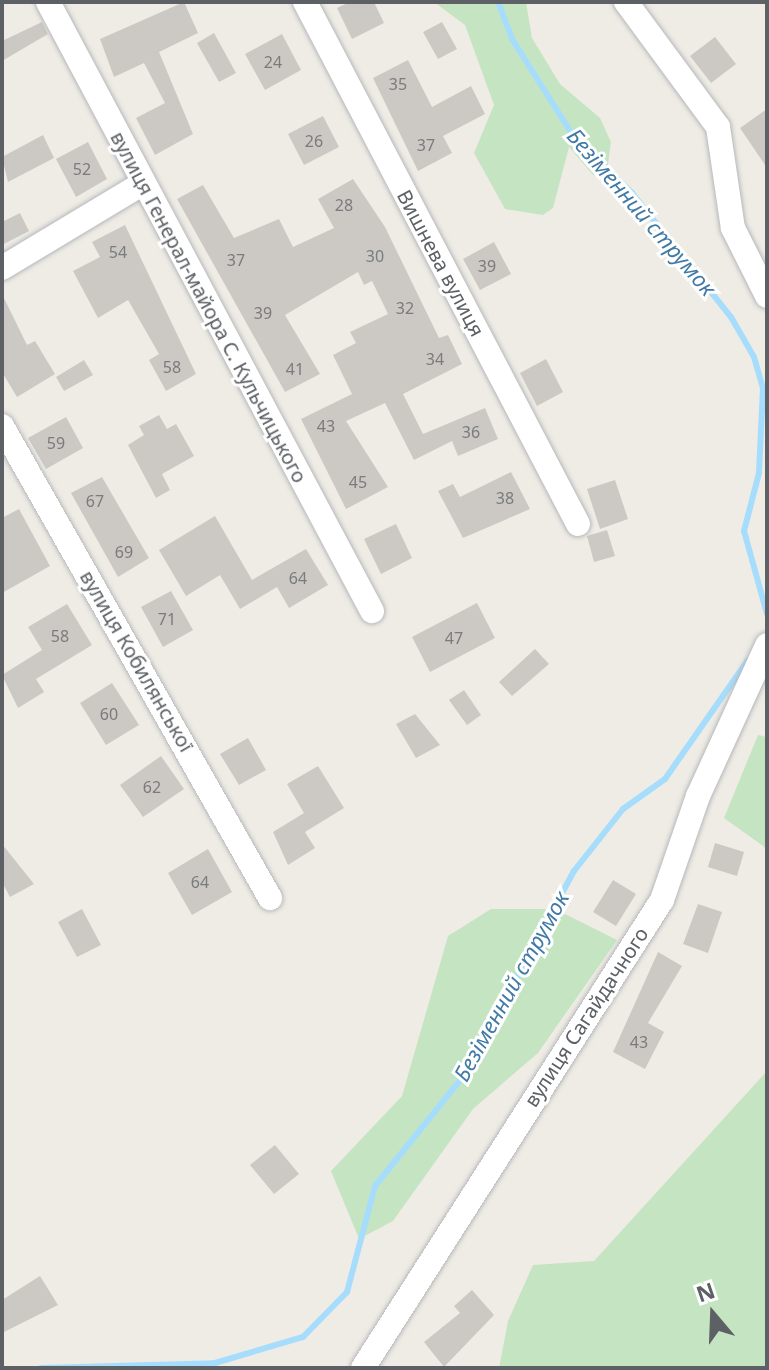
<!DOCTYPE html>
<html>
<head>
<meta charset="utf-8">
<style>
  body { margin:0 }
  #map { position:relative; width:769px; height:1370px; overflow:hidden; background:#efece5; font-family:"Noto Sans",sans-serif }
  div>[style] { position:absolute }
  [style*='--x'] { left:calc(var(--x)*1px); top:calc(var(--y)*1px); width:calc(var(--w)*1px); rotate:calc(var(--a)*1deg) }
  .green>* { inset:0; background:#c5e5c2 }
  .stream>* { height:6px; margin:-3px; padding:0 3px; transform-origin:3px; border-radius:3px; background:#a7ddfc }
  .building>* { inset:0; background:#ccc9c4 }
  .roads { filter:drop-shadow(0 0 2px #b5b8bb) drop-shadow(0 0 2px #b5b8bb) }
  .street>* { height:24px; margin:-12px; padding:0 12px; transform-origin:12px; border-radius:12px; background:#fff }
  span { translate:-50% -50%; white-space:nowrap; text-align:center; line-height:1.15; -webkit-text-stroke:6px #fff; paint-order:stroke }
  .number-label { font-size:16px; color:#797b7d }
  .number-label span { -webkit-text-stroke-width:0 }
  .street-label { font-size:20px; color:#5d6165 }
  .water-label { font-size:22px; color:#417aa6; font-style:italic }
  .frame { position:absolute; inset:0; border:4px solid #5d6165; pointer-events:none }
  .north { position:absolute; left:673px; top:1274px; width:80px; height:80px; -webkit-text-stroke:6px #fff; paint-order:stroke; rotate:341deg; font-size:22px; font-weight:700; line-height:32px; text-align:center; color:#5d6165 }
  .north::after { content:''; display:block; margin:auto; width:28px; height:36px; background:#5d6165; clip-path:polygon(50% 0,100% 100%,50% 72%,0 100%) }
</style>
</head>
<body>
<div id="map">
  <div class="green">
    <div style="clip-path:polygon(434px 2px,526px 2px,532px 38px,560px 84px,600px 118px,611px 142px,606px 178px,593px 175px,569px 147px,553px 208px,543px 215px,505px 209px,474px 153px,494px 105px,465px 25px)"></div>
    <div style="clip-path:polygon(758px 735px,767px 737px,767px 849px,724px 818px)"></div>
    <div style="clip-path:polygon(491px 909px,555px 909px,617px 940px,538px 1053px,473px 1109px,393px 1221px,359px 1239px,331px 1171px,402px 1096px,448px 936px)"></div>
    <div style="clip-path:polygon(767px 1071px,767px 1368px,499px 1368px,508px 1321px,533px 1265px,594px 1261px)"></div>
  </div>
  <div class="stream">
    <div style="--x:498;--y:2;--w:40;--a:69"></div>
    <div style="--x:512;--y:39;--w:116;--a:57.7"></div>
    <div style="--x:574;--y:137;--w:81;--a:44"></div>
    <div style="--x:632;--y:193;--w:159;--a:51.4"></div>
    <div style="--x:731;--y:317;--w:46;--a:60.1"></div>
    <div style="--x:754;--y:357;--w:32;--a:74"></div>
    <div style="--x:763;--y:388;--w:85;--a:92.7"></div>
    <div style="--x:759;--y:473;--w:60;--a:104.5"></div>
    <div style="--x:744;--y:531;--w:86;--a:74.5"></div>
    <div style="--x:41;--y:1368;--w:174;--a:-1.6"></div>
    <div style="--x:215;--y:1363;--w:92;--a:-16.5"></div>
    <div style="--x:303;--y:1337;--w:63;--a:-45.6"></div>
    <div style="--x:347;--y:1292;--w:110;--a:-75.2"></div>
    <div style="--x:375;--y:1186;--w:145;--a:-51.2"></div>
    <div style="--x:466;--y:1073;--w:229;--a:-61.9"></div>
    <div style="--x:574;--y:871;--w:79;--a:-51.7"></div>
    <div style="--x:623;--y:809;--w:52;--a:-35.5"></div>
    <div style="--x:665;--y:779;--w:145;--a:-55.1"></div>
  </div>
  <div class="building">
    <div style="clip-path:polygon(184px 2px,198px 33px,159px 52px,193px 134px,155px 155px,136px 118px,165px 103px,144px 63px,114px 77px,100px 39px)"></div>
    <div style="clip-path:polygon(350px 2px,374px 2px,384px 23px,352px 39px,337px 8px)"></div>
    <div style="clip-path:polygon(42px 22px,48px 34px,2px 61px,2px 41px)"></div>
    <div style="clip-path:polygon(442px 22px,457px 49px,438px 59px,423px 32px)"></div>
    <div style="clip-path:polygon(214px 33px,236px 73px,219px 82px,197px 43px)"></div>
    <div style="clip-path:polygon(282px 34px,301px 70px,265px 90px,245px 54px)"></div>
    <div style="clip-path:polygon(715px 37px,736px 64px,711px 83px,690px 56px)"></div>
    <div style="clip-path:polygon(408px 60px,432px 107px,471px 86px,485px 114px,443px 136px,452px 153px,418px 171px,373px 78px)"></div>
    <div style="clip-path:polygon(767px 109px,767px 168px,740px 128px)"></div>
    <div style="clip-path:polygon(323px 116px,339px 147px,304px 165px,288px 134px)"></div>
    <div style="clip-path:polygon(43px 135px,54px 158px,8px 182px,2px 157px)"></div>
    <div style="clip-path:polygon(88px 142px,107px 179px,76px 197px,56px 159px)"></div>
    <div style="clip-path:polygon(353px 179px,385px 227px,439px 338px,448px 335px,462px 364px,403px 394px,423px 434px,485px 408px,498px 439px,458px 456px,452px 441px,414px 460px,385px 403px,346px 421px,388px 487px,346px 509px,301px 419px,352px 394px,333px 355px,356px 343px,350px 332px,388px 314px,372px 281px,364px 285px,358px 272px,285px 315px,320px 374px,285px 392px,177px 199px,203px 185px,234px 238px,279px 219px,293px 247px,334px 228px,318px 199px)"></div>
    <div style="clip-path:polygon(20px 213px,29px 231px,2px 245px,2px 222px)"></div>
    <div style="clip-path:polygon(125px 225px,196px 374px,166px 391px,149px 360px,159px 354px,128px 300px,98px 318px,73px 271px,100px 257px,92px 242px)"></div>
    <div style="clip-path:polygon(494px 242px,511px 274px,480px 290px,463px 259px)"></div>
    <div style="clip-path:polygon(2px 294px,27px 345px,35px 341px,55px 374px,17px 397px,2px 372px)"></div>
    <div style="clip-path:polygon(546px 359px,563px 392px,537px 406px,520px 373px)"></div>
    <div style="clip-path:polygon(84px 360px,93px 375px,64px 391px,56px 377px)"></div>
    <div style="clip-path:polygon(159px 415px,167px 429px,176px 424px,194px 456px,162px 474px,170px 490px,156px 498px,128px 445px,144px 435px,139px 426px)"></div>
    <div style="clip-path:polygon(66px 417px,83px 448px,46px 469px,28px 438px)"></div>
    <div style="clip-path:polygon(511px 472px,530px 509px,463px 538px,438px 491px,453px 484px,460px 497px)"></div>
    <div style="clip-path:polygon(102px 477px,149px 558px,118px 577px,71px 493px)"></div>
    <div style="clip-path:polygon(615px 480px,628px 519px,600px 529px,587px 489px)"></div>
    <div style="clip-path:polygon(19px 509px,50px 566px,2px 593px,2px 518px)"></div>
    <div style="clip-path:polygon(215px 516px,252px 580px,306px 549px,328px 585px,289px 608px,277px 587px,240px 609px,220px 575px,186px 596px,159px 550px)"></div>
    <div style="clip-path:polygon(396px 524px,412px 558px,381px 574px,364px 539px)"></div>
    <div style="clip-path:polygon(607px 530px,615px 556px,594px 562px,587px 536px)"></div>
    <div style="clip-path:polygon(171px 591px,193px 630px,163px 647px,141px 607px)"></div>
    <div style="clip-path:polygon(477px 603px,495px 638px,430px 672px,412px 637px)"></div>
    <div style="clip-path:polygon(67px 604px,92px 645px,36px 679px,44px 692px,18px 708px,2px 675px,42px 650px,28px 627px)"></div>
    <div style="clip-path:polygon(535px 649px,549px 664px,512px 696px,499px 682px)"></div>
    <div style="clip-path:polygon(112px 683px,139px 725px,106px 745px,80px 703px)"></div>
    <div style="clip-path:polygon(464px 690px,481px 715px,467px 725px,449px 700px)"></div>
    <div style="clip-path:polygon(415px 714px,440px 745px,416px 758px,396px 724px)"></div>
    <div style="clip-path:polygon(248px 738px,266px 770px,239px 785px,220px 754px)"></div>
    <div style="clip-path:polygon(161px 756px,184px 789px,143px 817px,120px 785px)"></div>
    <div style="clip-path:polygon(318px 766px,344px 808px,305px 832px,315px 848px,288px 865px,273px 832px,304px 813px,287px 784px)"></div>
    <div style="clip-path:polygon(715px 843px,744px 852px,737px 876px,708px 867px)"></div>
    <div style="clip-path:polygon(2px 844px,34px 884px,10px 897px,2px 882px)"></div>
    <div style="clip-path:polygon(208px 849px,232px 892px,192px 915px,168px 873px)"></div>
    <div style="clip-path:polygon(613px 880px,636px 894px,616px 926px,593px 912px)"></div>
    <div style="clip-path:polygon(698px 904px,722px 912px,708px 953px,683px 944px)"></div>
    <div style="clip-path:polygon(82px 909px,101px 945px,77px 957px,58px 922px)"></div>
    <div style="clip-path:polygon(658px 952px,682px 966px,648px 1023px,664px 1032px,645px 1069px,613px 1052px)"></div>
    <div style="clip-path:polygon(275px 1145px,299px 1174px,274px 1194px,250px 1165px)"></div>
    <div style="clip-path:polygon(40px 1276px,58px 1305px,2px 1333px,2px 1300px)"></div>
    <div style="clip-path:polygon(472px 1290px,494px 1315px,444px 1367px,424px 1342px,460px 1313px,454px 1306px)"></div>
  </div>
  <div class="roads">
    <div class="street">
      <div style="--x:48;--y:2;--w:690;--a:61.99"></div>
      <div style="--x:305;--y:2;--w:589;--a:62.39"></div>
      <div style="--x:626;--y:2;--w:155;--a:53.6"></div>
      <div style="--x:718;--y:127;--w:102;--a:81.6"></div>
      <div style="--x:733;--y:228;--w:76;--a:63.4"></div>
      <div style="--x:2;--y:268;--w:163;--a:-31"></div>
      <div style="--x:2;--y:426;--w:543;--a:60.41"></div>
      <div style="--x:363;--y:1368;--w:555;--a:-57.43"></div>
      <div style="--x:662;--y:900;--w:110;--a:-70.9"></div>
      <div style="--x:698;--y:796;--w:166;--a:-65.4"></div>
    </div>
  </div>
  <div class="number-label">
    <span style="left:273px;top:62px">24</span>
    <span style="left:398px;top:84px">35</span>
    <span style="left:314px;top:141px">26</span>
    <span style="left:426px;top:145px">37</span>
    <span style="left:82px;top:169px">52</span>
    <span style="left:344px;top:205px">28</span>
    <span style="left:118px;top:252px">54</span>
    <span style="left:375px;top:256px">30</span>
    <span style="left:236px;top:260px">37</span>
    <span style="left:487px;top:266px">39</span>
    <span style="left:405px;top:308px">32</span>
    <span style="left:263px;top:313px">39</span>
    <span style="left:435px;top:359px">34</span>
    <span style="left:172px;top:367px">58</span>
    <span style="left:295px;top:369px">41</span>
    <span style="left:326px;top:426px">43</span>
    <span style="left:471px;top:432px">36</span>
    <span style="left:56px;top:443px">59</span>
    <span style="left:358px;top:482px">45</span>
    <span style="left:505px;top:498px">38</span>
    <span style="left:95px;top:501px">67</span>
    <span style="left:124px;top:552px">69</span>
    <span style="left:298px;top:578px">64</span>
    <span style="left:167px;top:619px">71</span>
    <span style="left:60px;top:636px">58</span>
    <span style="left:454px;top:638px">47</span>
    <span style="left:109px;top:714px">60</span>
    <span style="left:152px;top:787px">62</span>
    <span style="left:200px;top:882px">64</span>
    <span style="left:639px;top:1042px">43</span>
  </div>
  <div class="street-label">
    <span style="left:441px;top:263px;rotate:62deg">Вишнева вулиця</span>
    <span style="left:209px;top:307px;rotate:62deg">вулиця Генерал-майора С. Кульчицького</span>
    <span style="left:137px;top:661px;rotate:60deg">вулиця Кобилянської</span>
    <span style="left:586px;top:1017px;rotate:-57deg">вулиця Сагайдачного</span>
  </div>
  <div class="water-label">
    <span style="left:642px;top:212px;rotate:49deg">Безіменний струмок</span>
    <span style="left:511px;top:986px;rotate:-61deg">Безіменний струмок</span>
  </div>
  <div class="frame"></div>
  <div class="north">N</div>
</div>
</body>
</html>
